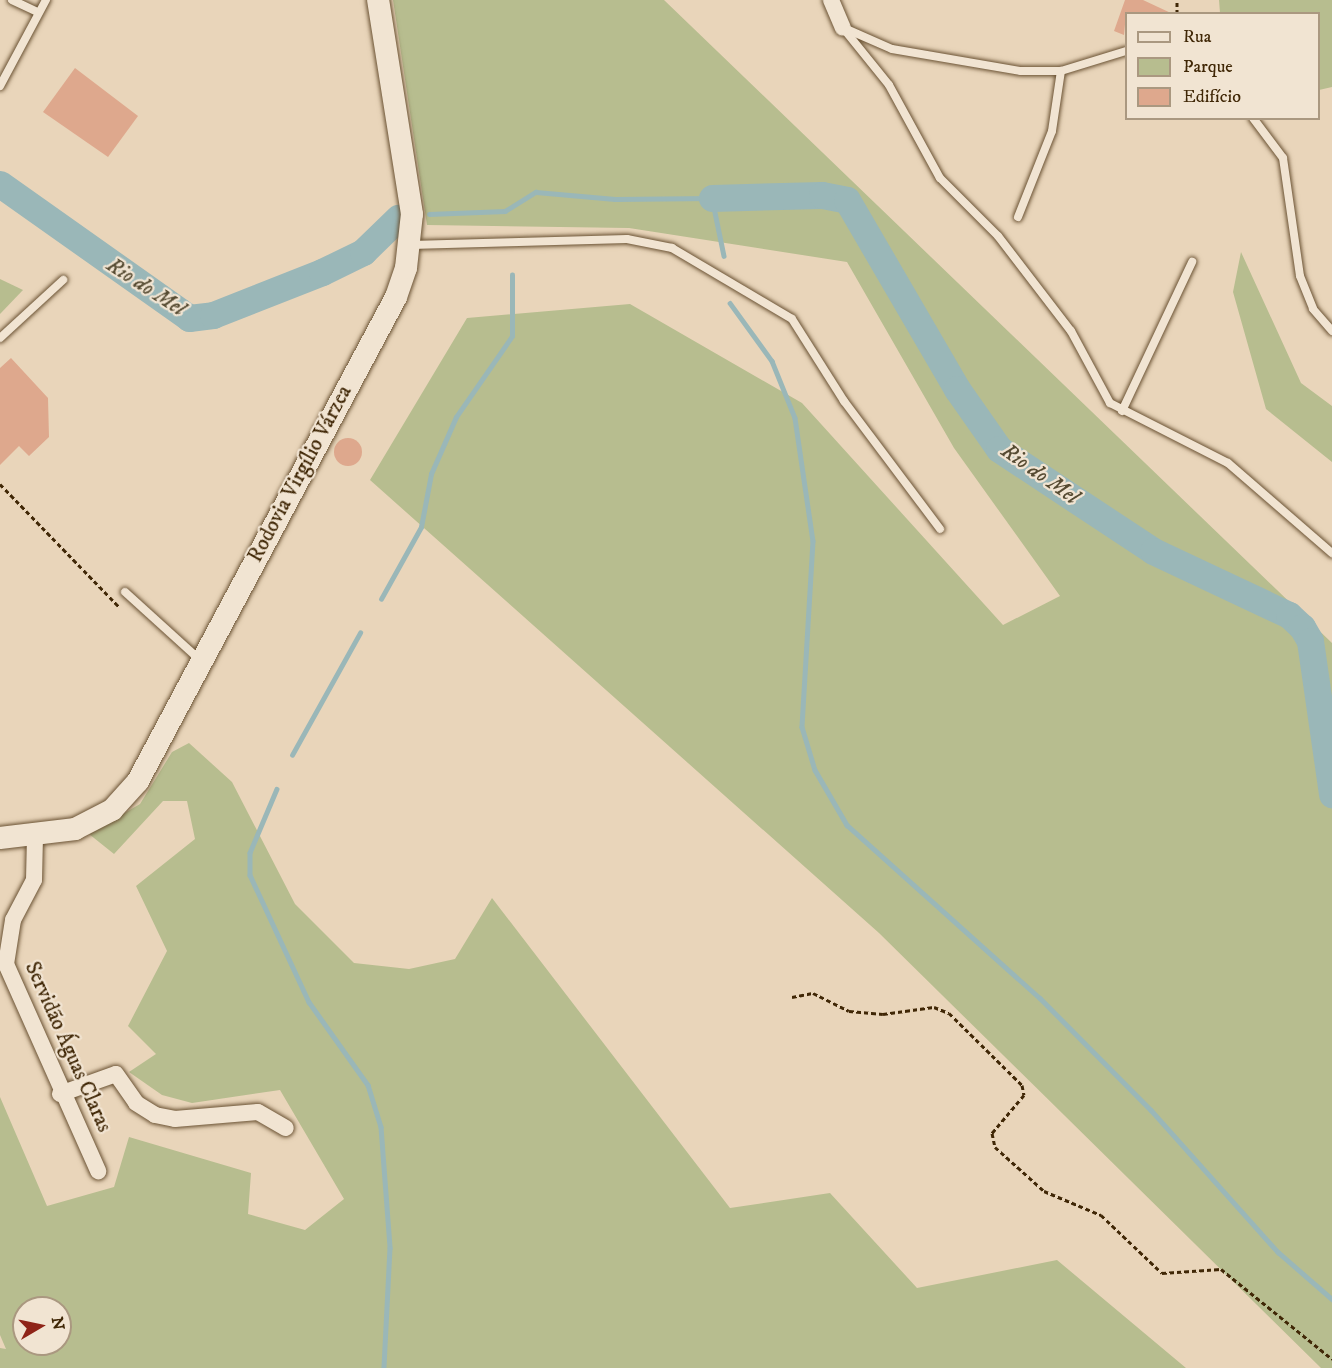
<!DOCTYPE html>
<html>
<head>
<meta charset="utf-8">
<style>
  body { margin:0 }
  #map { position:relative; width:1332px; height:1368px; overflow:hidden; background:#e9d5ba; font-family:"IM FELL DW Pica",serif }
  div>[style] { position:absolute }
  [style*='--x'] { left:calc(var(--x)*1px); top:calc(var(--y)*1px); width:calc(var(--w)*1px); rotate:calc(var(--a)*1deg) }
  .green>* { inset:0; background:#b7bd8f }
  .stream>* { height:4.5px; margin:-2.25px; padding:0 2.25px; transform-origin:2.25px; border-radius:2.25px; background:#9ab7b8 }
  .river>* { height:27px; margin:-13.5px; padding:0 13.5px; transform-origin:13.5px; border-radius:13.5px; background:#9ab7b8 }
  .building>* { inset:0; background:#dea88d }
  .round { border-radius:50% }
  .path>* { height:3px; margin-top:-1.5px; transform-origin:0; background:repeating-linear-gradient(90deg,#402706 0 4.5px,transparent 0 7.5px) }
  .roads { filter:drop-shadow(0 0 2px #6a5233) drop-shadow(0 0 2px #6a5233) }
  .service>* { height:8px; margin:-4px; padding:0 4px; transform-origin:4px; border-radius:4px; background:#f1e4d2 }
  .minor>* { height:16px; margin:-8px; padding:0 8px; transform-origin:8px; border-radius:8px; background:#f1e4d2 }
  .secondary>* { height:22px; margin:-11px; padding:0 11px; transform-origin:11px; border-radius:11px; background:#f1e4d2 }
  span { translate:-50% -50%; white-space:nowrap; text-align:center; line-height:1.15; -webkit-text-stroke:4.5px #f1e4d2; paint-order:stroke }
  .street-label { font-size:21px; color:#402706 }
  .water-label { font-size:22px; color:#564b32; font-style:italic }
  .legend { position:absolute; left:1125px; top:12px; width:195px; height:108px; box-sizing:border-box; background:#f1e4d2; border:2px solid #aa9880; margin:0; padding:8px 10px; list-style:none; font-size:18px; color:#402706 }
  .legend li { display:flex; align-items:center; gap:12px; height:30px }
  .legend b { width:30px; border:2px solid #aa9880 }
  .north { position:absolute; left:12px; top:1296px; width:60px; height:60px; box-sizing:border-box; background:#f1e4d2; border:2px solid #aa9880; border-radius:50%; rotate:81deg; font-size:16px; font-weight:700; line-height:24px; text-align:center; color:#402706 }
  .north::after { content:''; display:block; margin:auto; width:21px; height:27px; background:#8f2418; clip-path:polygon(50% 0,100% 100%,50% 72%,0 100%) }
</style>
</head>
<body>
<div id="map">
  <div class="green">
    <div style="clip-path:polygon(393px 0,664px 0,1332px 643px,1332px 1368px,1321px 1368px,879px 933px,370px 480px,467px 318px,630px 304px,802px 403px,1003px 625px,1060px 596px,954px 448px,847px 262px,629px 228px,427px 225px)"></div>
    <div style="clip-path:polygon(1219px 0,1332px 0,1332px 87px,1319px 90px,1318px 14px,1220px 13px)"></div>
    <div style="clip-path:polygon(1241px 252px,1301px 383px,1332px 406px,1332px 462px,1266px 409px,1233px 292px)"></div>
    <div style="clip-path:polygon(0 279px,23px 290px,0 314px)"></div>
    <div style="clip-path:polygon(evenodd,189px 743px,232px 782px,295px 904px,354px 963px,409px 969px,455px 959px,492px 898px,730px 1208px,830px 1193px,917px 1288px,1057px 1260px,1186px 1368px,0 1368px,0 1348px,6px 1349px,0 1335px,0 1097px,47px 1206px,114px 1187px,129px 1137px,251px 1173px,248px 1214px,305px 1230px,344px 1199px,280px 1090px,192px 1103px,162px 1095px,129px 1072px,156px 1054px,128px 1026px,167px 951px,136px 886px,195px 839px,187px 801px,163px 801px,114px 854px,89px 834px,140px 804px,172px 752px,189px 743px,24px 1308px,60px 1308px,60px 1344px,24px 1344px,24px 1308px)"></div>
  </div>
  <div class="stream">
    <div style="--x:429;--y:214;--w:76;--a:-2.3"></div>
    <div style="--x:505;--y:211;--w:36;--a:-32"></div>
    <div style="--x:536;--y:192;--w:79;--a:5.1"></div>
    <div style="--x:615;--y:199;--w:97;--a:-0.6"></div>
    <div style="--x:712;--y:198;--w:59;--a:78.3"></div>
    <div style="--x:730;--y:303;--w:72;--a:54.1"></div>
    <div style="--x:772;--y:361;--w:61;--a:68"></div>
    <div style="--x:795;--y:418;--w:124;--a:81.7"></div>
    <div style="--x:813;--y:541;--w:186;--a:93.4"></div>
    <div style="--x:802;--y:727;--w:45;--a:73.2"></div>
    <div style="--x:815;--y:770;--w:64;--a:59.8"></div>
    <div style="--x:847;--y:825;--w:259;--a:41.9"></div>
    <div style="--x:1040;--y:998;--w:158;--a:45.3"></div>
    <div style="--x:1151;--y:1110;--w:191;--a:48.2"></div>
    <div style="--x:1278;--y:1252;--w:72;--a:41"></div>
    <div style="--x:381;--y:599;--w:82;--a:-60.9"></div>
    <div style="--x:421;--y:527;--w:54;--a:-79.3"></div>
    <div style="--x:431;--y:474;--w:62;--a:-66.3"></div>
    <div style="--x:456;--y:417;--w:98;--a:-55.3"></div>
    <div style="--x:512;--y:336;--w:61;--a:-90"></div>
    <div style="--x:292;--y:755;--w:140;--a:-60.9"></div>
    <div style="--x:277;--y:789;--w:69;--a:112.9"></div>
    <div style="--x:250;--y:853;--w:22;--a:90"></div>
    <div style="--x:250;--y:875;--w:140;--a:65.1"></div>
    <div style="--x:309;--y:1002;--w:102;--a:54.6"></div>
    <div style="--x:368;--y:1085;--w:44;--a:72.8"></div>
    <div style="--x:381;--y:1127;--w:121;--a:85.7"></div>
    <div style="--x:390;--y:1248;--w:120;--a:92.9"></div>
  </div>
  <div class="river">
    <div style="--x:0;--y:184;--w:232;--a:35.3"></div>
    <div style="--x:189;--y:318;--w:24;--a:-7"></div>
    <div style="--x:213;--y:315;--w:117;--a:-21.5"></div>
    <div style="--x:322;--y:272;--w:46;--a:-26"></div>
    <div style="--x:363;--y:252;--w:49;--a:-44.2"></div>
    <div style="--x:712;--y:198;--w:110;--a:-1.6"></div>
    <div style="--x:822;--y:195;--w:25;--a:11"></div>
    <div style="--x:847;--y:200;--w:219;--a:59.8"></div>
    <div style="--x:957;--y:389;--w:73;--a:55"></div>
    <div style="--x:999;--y:449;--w:185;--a:33.5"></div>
    <div style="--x:1153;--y:551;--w:150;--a:25.2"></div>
    <div style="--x:1289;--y:615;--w:18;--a:43"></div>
    <div style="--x:1302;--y:627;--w:16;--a:60"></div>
    <div style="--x:1310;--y:641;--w:155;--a:81.8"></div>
  </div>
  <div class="building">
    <div style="clip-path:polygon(1125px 0,1143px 0,1173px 14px,1126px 14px,1124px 35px,1114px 31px)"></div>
    <div style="clip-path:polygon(75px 68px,138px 116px,108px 157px,43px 112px)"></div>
    <div style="clip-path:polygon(11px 358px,48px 398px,49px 437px,29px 456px,19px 446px,0 465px,0 368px)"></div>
    <div class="round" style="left:334px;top:438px;width:28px;height:28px"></div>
  </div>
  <div class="path">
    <div style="--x:1177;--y:14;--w:14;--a:-90"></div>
    <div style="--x:0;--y:484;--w:171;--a:45.9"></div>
    <div style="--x:792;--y:997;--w:21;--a:-11"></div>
    <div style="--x:813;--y:993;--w:40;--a:26.6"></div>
    <div style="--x:849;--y:1011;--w:34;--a:5"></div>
    <div style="--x:883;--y:1014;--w:51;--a:-7.8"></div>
    <div style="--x:934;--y:1007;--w:16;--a:22"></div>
    <div style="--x:949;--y:1013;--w:103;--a:44.6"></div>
    <div style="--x:1022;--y:1085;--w:10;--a:79"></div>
    <div style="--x:1024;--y:1095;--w:50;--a:130.1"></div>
    <div style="--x:992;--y:1133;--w:14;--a:78"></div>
    <div style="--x:995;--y:1147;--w:66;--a:41.9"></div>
    <div style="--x:1044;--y:1191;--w:62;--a:22.8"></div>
    <div style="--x:1101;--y:1215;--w:84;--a:43.6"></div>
    <div style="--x:1162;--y:1273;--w:59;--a:-3.9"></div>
    <div style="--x:1221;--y:1269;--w:143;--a:39"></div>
  </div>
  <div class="roads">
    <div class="service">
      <div style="--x:12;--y:0;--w:29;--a:25"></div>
      <div style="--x:843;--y:28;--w:73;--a:51.1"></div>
      <div style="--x:889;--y:85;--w:106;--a:61.3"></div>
      <div style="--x:940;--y:178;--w:82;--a:45"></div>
      <div style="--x:998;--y:236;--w:120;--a:52.5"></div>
      <div style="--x:1071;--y:331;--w:82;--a:61.6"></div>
      <div style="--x:1110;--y:403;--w:132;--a:27"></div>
      <div style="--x:1228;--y:463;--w:138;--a:40.9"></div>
      <div style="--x:844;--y:28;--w:52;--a:23.6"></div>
      <div style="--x:892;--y:49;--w:131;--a:9.7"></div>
      <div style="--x:1021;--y:71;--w:40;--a:0"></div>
      <div style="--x:1061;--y:71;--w:68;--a:-17.1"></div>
      <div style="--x:0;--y:86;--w:98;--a:-61.9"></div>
      <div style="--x:1253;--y:118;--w:50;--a:53.1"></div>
      <div style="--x:1283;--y:158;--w:119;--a:81.8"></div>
      <div style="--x:1300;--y:276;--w:35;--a:68"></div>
      <div style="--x:1313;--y:309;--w:29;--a:49"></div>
      <div style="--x:1018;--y:217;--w:92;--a:-68.4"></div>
      <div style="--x:1052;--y:131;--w:61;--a:-81.5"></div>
      <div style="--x:411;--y:245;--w:216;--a:-1.6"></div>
      <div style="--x:627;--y:239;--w:46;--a:11.3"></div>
      <div style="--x:672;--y:248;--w:139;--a:30.6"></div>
      <div style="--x:792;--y:319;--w:97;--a:57.6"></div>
      <div style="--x:844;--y:401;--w:160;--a:53.1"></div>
      <div style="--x:0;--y:338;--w:86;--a:-42.6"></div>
      <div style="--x:1122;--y:411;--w:165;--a:-64.8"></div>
      <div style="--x:125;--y:592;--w:101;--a:42.2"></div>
    </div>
    <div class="minor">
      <div style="--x:831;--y:0;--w:30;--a:67"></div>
      <div style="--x:35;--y:836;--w:44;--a:91.3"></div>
      <div style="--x:34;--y:880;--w:45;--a:117.7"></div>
      <div style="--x:13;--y:920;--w:45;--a:99"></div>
      <div style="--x:6;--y:964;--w:227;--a:66"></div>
      <div style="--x:60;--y:1094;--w:59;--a:-19.7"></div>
      <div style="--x:116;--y:1074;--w:35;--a:55"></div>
      <div style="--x:136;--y:1103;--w:22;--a:32"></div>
      <div style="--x:155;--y:1115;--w:20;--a:11"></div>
      <div style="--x:175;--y:1119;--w:83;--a:-4.8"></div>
      <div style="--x:258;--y:1112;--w:32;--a:30"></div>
    </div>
    <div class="secondary">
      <div style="--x:0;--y:838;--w:76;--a:-6.8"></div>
      <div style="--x:75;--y:829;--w:42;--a:-27.2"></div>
      <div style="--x:112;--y:810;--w:39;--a:-48"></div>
      <div style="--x:138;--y:781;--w:548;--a:-61.94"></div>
      <div style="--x:396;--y:297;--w:31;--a:-71"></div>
      <div style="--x:406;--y:268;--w:54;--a:-83.7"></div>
      <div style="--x:412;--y:214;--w:217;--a:-99"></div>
    </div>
  </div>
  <div class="street-label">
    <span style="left:300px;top:474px;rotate:-62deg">Rodovia Virgílio Várzea</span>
    <span style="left:68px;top:1047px;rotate:66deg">Servidão Águas Claras</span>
  </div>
  <div class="water-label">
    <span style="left:146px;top:287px;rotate:33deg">Rio do Mel</span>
    <span style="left:1040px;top:474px;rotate:35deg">Rio do Mel</span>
  </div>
  <ul class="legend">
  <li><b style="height:8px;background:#f1e4d2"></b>Rua</li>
  <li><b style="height:16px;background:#b7bd8f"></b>Parque</li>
  <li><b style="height:16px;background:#dea88d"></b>Edifício</li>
  </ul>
  <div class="north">N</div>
</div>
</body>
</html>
